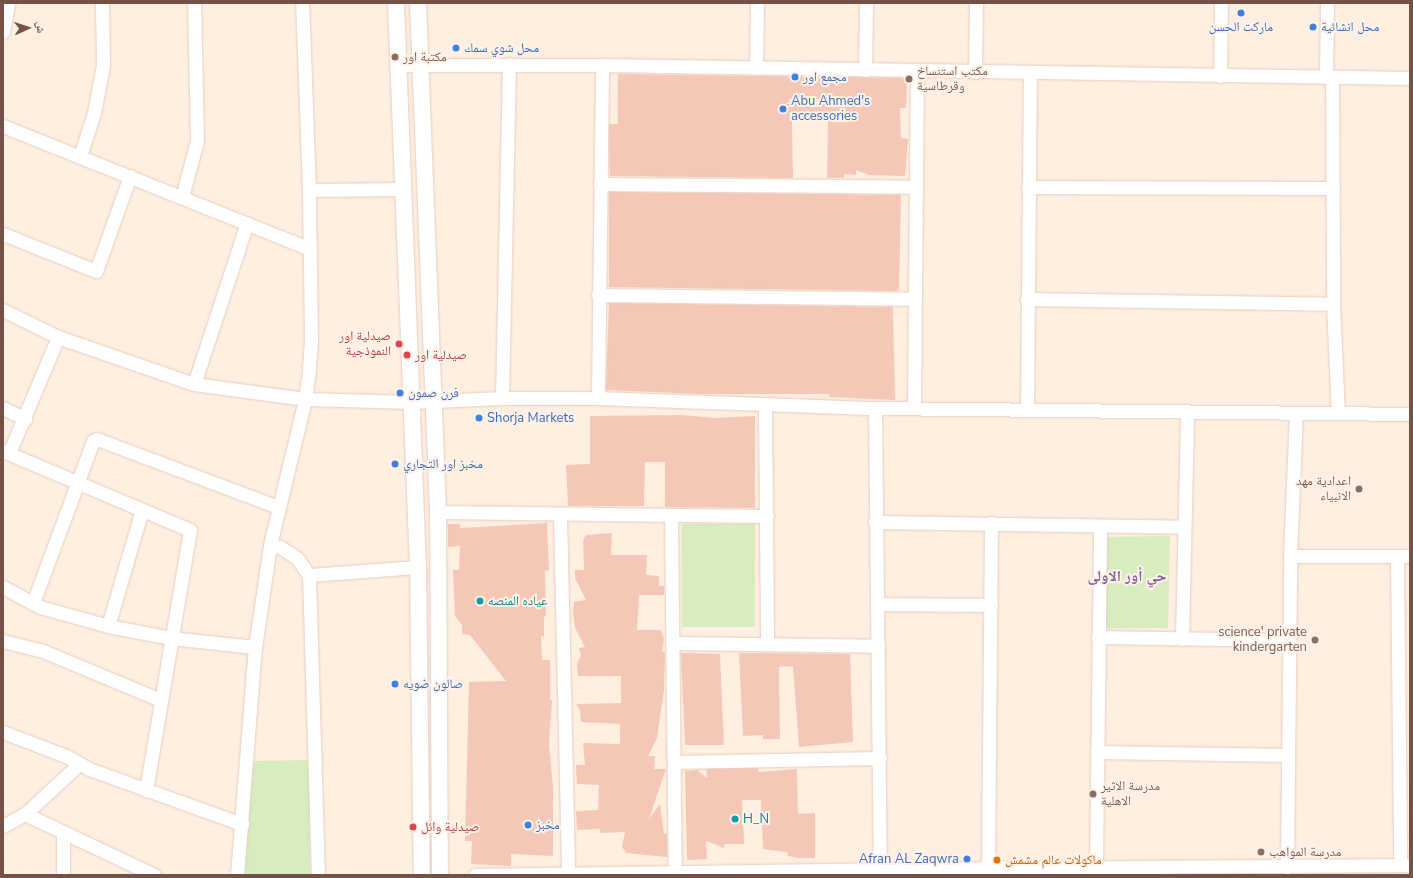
<!DOCTYPE html>
<html>
<head>
<meta charset="utf-8">
<style>
  body { margin:0 }
  #map { position:relative; width:1413px; height:878px; overflow:hidden; background:#feefe1; font-family:"Nunito Sans","Noto Naskh Arabic",sans-serif }
  div>[style] { position:absolute }
  [style*='--x'] { left:calc(var(--x)*1px); top:calc(var(--y)*1px); width:calc(var(--w)*1px); rotate:calc(var(--a)*1deg) }
  .green>* { inset:0; background:#d7ecbf }
  .building>* { inset:0; background:#f5c7b7 }
  .roads { filter:drop-shadow(0 0 1px #e5ccbf) drop-shadow(0 0 1px #e5ccbf) }
  .minor>* { height:13px; margin:-6.5px; padding:0 6.5px; transform-origin:6.5px; border-radius:6.5px; background:#fff }
  .tertiary>* { height:16px; margin:-8px; padding:0 8px; transform-origin:8px; border-radius:8px; background:#fff }
  .dots>* { width:11px; height:11px; translate:-50% -50%; box-sizing:border-box; border:2px solid #fff3e9; border-radius:50% }
  span { translate:-50% -50%; white-space:nowrap; text-align:center; line-height:1.15; -webkit-text-stroke:4px #fff3e9; paint-order:stroke }
  .shop-label { font-size:13px; color:#366cbe }
  .left { translate:0 -50%; text-align:left }
  .right { translate:-100% -50%; text-align:right }
  .education-label { font-size:13px; color:#785e54 }
  .health-label { font-size:13px; color:#be3a42 }
  .culture-label { font-size:13px; color:#0d838f }
  .food-label { font-size:13px; color:#c56008 }
  .quarter-label { font-size:15px; color:#80619b; font-weight:700 }
  .frame { position:absolute; inset:0; border:4px solid #775146; pointer-events:none }
  .north { position:absolute; left:8px; top:8px; width:40px; height:40px; -webkit-text-stroke:3px #fff3e9; paint-order:stroke; rotate:87deg; font-size:11px; font-weight:700; line-height:16px; text-align:center; color:#775146 }
  .north::after { content:''; display:block; margin:auto; width:14px; height:18px; background:#775146; clip-path:polygon(50% 0,100% 100%,50% 72%,0 100%) }
</style>
</head>
<body>
<div id="map">
  <div class="green">
    <div style="clip-path:polygon(682px 524px,755px 524px,755px 627px,682px 627px)"></div>
    <div style="clip-path:polygon(1170px 536px,1168px 628px,1104px 628px,1106px 537px)"></div>
    <div style="clip-path:polygon(309px 760px,310px 875px,245px 875px,251px 761px)"></div>
  </div>
  <div class="building">
    <div style="clip-path:polygon(618px 74px,907px 78px,906px 108px,900px 108px,901px 138px,908px 139px,905px 176px,869px 175px,856px 170px,856px 175px,844px 174px,844px 178px,827px 178px,828px 121px,792px 121px,793px 178px,610px 176px,609px 124px,618px 124px)"></div>
    <div style="clip-path:polygon(609px 192px,901px 195px,899px 291px,609px 287px)"></div>
    <div style="clip-path:polygon(609px 303px,893px 307px,895px 400px,829px 397px,829px 394px,700px 394px,606px 390px)"></div>
    <div style="clip-path:polygon(682px 415px,716px 418px,755px 416px,755px 508px,665px 507px,665px 462px,645px 462px,644px 506px,568px 506px,566px 465px,590px 464px,590px 416px)"></div>
    <div style="clip-path:polygon(547px 523px,549px 571px,545px 570px,546px 616px,544px 616px,544px 637px,541px 636px,542px 660px,550px 660px,550px 700px,552px 700px,549px 744px,553px 787px,553px 856px,511px 854px,511px 866px,471px 864px,472px 841px,465px 841px,469px 682px,506px 681px,470px 635px,462px 634px,462px 625px,455px 616px,453px 570px,459px 570px,460px 546px,448px 547px,448px 524px,460px 524px,460px 528px)"></div>
    <div style="clip-path:polygon(612px 533px,611px 555px,647px 555px,646px 575px,659px 576px,659px 586px,664px 586px,664px 595px,639px 595px,637px 630px,661px 630px,664px 639px,662px 652px,665px 652px,664px 690px,657px 738px,648px 756px,655px 756px,654px 769px,666px 769px,649px 819px,660px 804px,664px 834px,667px 834px,667px 857px,626px 853px,622px 847px,625px 832px,600px 833px,600px 829px,577px 830px,576px 811px,598px 810px,599px 785px,577px 784px,576px 765px,585px 765px,583px 743px,620px 744px,620px 724px,581px 722px,580px 710px,576px 704px,621px 703px,621px 676px,578px 676px,577px 664px,581px 655px,579px 648px,585px 647px,575px 628px,573px 611px,574px 602px,586px 600px,575px 578px,575px 570px,584px 570px,583px 540px,586px 535px)"></div>
    <div style="clip-path:polygon(681px 653px,720px 654px,724px 745px,685px 745px)"></div>
    <div style="clip-path:polygon(739px 653px,850px 654px,853px 742px,799px 747px,793px 666px,779px 667px,780px 739px,763px 739px,763px 735px,743px 736px)"></div>
    <div style="clip-path:polygon(758px 768px,758px 772px,797px 769px,798px 814px,815px 813px,815px 858px,798px 858px,788px 856px,787px 852px,763px 849px,761px 800px,742px 800px,744px 844px,724px 844px,724px 848px,706px 841px,707px 859px,687px 860px,685px 771px,697px 770px,707px 778px,706px 769px)"></div>
  </div>
  <div class="roads">
    <div class="minor">
      <div style="--x:3;--y:32;--w:29;--a:-80"></div>
      <div style="--x:399;--y:65;--w:203;--a:0"></div>
      <div style="--x:602;--y:65;--w:808;--a:0.92"></div>
      <div style="--x:756;--y:68;--w:65;--a:-89.1"></div>
      <div style="--x:865;--y:70;--w:67;--a:-89.1"></div>
      <div style="--x:975;--y:72;--w:69;--a:-89.2"></div>
      <div style="--x:1220;--y:76;--w:73;--a:-89.2"></div>
      <div style="--x:1326;--y:77;--w:74;--a:-89.2"></div>
      <div style="--x:1332;--y:77;--w:227;--a:89.7"></div>
      <div style="--x:1333;--y:304;--w:109;--a:87.4"></div>
      <div style="--x:3;--y:126;--w:331;--a:21.8"></div>
      <div style="--x:80;--y:156;--w:45;--a:-72"></div>
      <div style="--x:94;--y:113;--w:49;--a:-79.4"></div>
      <div style="--x:103;--y:65;--w:62;--a:-90.9"></div>
      <div style="--x:600;--y:184;--w:316;--a:0.5"></div>
      <div style="--x:1028;--y:187;--w:305;--a:0.2"></div>
      <div style="--x:309;--y:190;--w:95;--a:-0.6"></div>
      <div style="--x:182;--y:197;--w:58;--a:-75"></div>
      <div style="--x:197;--y:141;--w:138;--a:-91.2"></div>
      <div style="--x:3;--y:234;--w:100;--a:21.7"></div>
      <div style="--x:96;--y:271;--w:101;--a:-70.3"></div>
      <div style="--x:598;--y:295;--w:316;--a:0.7"></div>
      <div style="--x:1027;--y:299;--w:306;--a:0.9"></div>
      <div style="--x:3;--y:310;--w:61;--a:26.1"></div>
      <div style="--x:58;--y:337;--w:144;--a:19.1"></div>
      <div style="--x:194;--y:384;--w:112;--a:7.7"></div>
      <div style="--x:305;--y:399;--w:107;--a:1.6"></div>
      <div style="--x:412;--y:402;--w:90;--a:-2.5"></div>
      <div style="--x:502;--y:398;--w:96;--a:0"></div>
      <div style="--x:598;--y:398;--w:277;--a:2.1"></div>
      <div style="--x:875;--y:408;--w:535;--a:0.64"></div>
      <div style="--x:194;--y:384;--w:169;--a:-71.8"></div>
      <div style="--x:502;--y:398;--w:334;--a:-88.8"></div>
      <div style="--x:598;--y:398;--w:333;--a:-89.3"></div>
      <div style="--x:765;--y:404;--w:239;--a:89.5"></div>
      <div style="--x:914;--y:407;--w:336;--a:-89.5"></div>
      <div style="--x:3;--y:408;--w:25;--a:26"></div>
      <div style="--x:875;--y:408;--w:461;--a:89.4"></div>
      <div style="--x:1027;--y:409;--w:336;--a:-89.5"></div>
      <div style="--x:3;--y:451;--w:203;--a:22.9"></div>
      <div style="--x:190;--y:530;--w:264;--a:99.6"></div>
      <div style="--x:9;--y:453;--w:126;--a:-67.1"></div>
      <div style="--x:438;--y:512;--w:329;--a:0.7"></div>
      <div style="--x:560;--y:515;--w:359;--a:88.7"></div>
      <div style="--x:671;--y:516;--w:355;--a:89.4"></div>
      <div style="--x:875;--y:522;--w:308;--a:0.9"></div>
      <div style="--x:270;--y:545;--w:10;--a:11"></div>
      <div style="--x:280;--y:547;--w:20;--a:33"></div>
      <div style="--x:297;--y:558;--w:21;--a:55"></div>
      <div style="--x:309;--y:575;--w:300;--a:88.3"></div>
      <div style="--x:1290;--y:556;--w:120;--a:0"></div>
      <div style="--x:1397;--y:557;--w:308;--a:89.4"></div>
      <div style="--x:309;--y:575;--w:109;--a:-4.2"></div>
      <div style="--x:3;--y:587;--w:42;--a:28.4"></div>
      <div style="--x:40;--y:607;--w:71;--a:15.6"></div>
      <div style="--x:108;--y:626;--w:64;--a:10.8"></div>
      <div style="--x:171;--y:638;--w:84;--a:6.1"></div>
      <div style="--x:33;--y:603;--w:173;--a:-69.7"></div>
      <div style="--x:93;--y:441;--w:4;--a:-27"></div>
      <div style="--x:97;--y:439;--w:193;--a:20.6"></div>
      <div style="--x:878;--y:604;--w:113;--a:0.5"></div>
      <div style="--x:108;--y:626;--w:121;--a:-73.7"></div>
      <div style="--x:1098;--y:637;--w:191;--a:0.9"></div>
      <div style="--x:1182;--y:639;--w:226;--a:-88.7"></div>
      <div style="--x:3;--y:641;--w:41;--a:14"></div>
      <div style="--x:43;--y:651;--w:128;--a:22.6"></div>
      <div style="--x:673;--y:643;--w:205;--a:0.8"></div>
      <div style="--x:3;--y:732;--w:67;--a:20.9"></div>
      <div style="--x:66;--y:756;--w:26;--a:29"></div>
      <div style="--x:89;--y:769;--w:163;--a:19.8"></div>
      <div style="--x:1097;--y:752;--w:191;--a:0.9"></div>
      <div style="--x:674;--y:762;--w:206;--a:-1.1"></div>
      <div style="--x:25;--y:814;--w:143;--a:25.3"></div>
      <div style="--x:3;--y:826;--w:25;--a:-29"></div>
      <div style="--x:25;--y:814;--w:74;--a:-42.8"></div>
      <div style="--x:1096;--y:867;--w:341;--a:-89.3"></div>
      <div style="--x:1287;--y:867;--w:311;--a:-89.4"></div>
      <div style="--x:1290;--y:556;--w:143;--a:-87.6"></div>
      <div style="--x:988;--y:868;--w:345;--a:-89.5"></div>
      <div style="--x:63;--y:875;--w:41;--a:-90"></div>
      <div style="--x:237;--y:875;--w:229;--a:-85.5"></div>
      <div style="--x:255;--y:647;--w:103;--a:-81.6"></div>
      <div style="--x:270;--y:545;--w:150;--a:-76.5"></div>
      <div style="--x:305;--y:399;--w:30;--a:-82"></div>
      <div style="--x:309;--y:369;--w:29;--a:-86"></div>
      <div style="--x:311;--y:340;--w:150;--a:-90.8"></div>
      <div style="--x:309;--y:190;--w:187;--a:-92.1"></div>
      <div style="--x:475;--y:875;--w:405;--a:-0.8"></div>
      <div style="--x:880;--y:869;--w:530;--a:-0.43"></div>
    </div>
    <div class="tertiary">
      <div style="--x:396;--y:3;--w:564;--a:87.77"></div>
      <div style="--x:418;--y:567;--w:308;--a:89.3"></div>
      <div style="--x:418;--y:3;--w:509;--a:87.75"></div>
      <div style="--x:438;--y:512;--w:363;--a:89.7"></div>
    </div>
  </div>
  <div class="dots">
    <div style="left:1241px;top:13px;background:#3f7fe0"></div>
    <div style="left:1313px;top:27px;background:#3f7fe0"></div>
    <div style="left:456px;top:48px;background:#3f7fe0"></div>
    <div style="left:395px;top:57px;background:#8d6e63"></div>
    <div style="left:795px;top:77px;background:#3f7fe0"></div>
    <div style="left:909px;top:79px;background:#8d6e63"></div>
    <div style="left:783px;top:109px;background:#3f7fe0"></div>
    <div style="left:399px;top:344px;background:#e0444e"></div>
    <div style="left:407px;top:355px;background:#e0444e"></div>
    <div style="left:400px;top:393px;background:#3f7fe0"></div>
    <div style="left:479px;top:418px;background:#3f7fe0"></div>
    <div style="left:395px;top:464px;background:#3f7fe0"></div>
    <div style="left:1359px;top:489px;background:#8d6e63"></div>
    <div style="left:480px;top:601px;background:#0f9aa8"></div>
    <div style="left:1315px;top:640px;background:#8d6e63"></div>
    <div style="left:395px;top:684px;background:#3f7fe0"></div>
    <div style="left:1093px;top:794px;background:#8d6e63"></div>
    <div style="left:735px;top:819px;background:#0f9aa8"></div>
    <div style="left:528px;top:825px;background:#3f7fe0"></div>
    <div style="left:413px;top:827px;background:#e0444e"></div>
    <div style="left:1261px;top:852px;background:#8d6e63"></div>
    <div style="left:967px;top:859px;background:#3f7fe0"></div>
    <div style="left:997px;top:860px;background:#e8710a"></div>
  </div>
  <div class="shop-label">
    <span style="left:1241px;top:27px">ماركت الحسن</span>
    <span class="left" style="left:1321px;top:27px">محل انشائية</span>
    <span class="left" style="left:464px;top:48px">محل شوي سمك</span>
    <span class="left" style="left:803px;top:77px">مجمع اور</span>
    <span class="left" style="left:791px;top:109px">Abu Ahmed's<br>accessories</span>
    <span class="left" style="left:408px;top:393px">فرن صمون</span>
    <span class="left" style="left:487px;top:418px">Shorja Markets</span>
    <span class="left" style="left:403px;top:464px">مخبز اور التجاري</span>
    <span class="left" style="left:403px;top:684px">صالون ضويه</span>
    <span class="left" style="left:536px;top:825px">مخبز</span>
    <span class="right" style="left:959px;top:859px">Afran AL Zaqwra</span>
  </div>
  <div class="education-label">
    <span class="left" style="left:403px;top:57px">مكتبة اور</span>
    <span class="left" style="left:917px;top:79px">مكتب استنساخ<br>وقرطاسية</span>
    <span class="right" style="left:1351px;top:489px">اعدادية مهد<br>الانبياء</span>
    <span class="right" style="left:1307px;top:640px">science' private<br>kindergarten</span>
    <span class="left" style="left:1101px;top:794px">مدرسة الاثير<br>الاهلية</span>
    <span class="left" style="left:1269px;top:852px">مدرسة المواهب</span>
  </div>
  <div class="health-label">
    <span class="right" style="left:391px;top:344px">صيدلية اور<br>النموذجية</span>
    <span class="left" style="left:415px;top:355px">صيدلية اور</span>
    <span class="left" style="left:421px;top:827px">صيدلية وائل</span>
  </div>
  <div class="culture-label">
    <span class="left" style="left:488px;top:601px">عياده المنصه</span>
    <span class="left" style="left:743px;top:819px">H_N</span>
  </div>
  <div class="food-label">
    <span class="left" style="left:1005px;top:860px">ماكولات عالم مشمش</span>
  </div>
  <div class="quarter-label">
    <span style="left:1127px;top:577px">حي أور الاولى</span>
  </div>
  <div class="frame"></div>
  <div class="north">ش</div>
</div>
</body>
</html>
